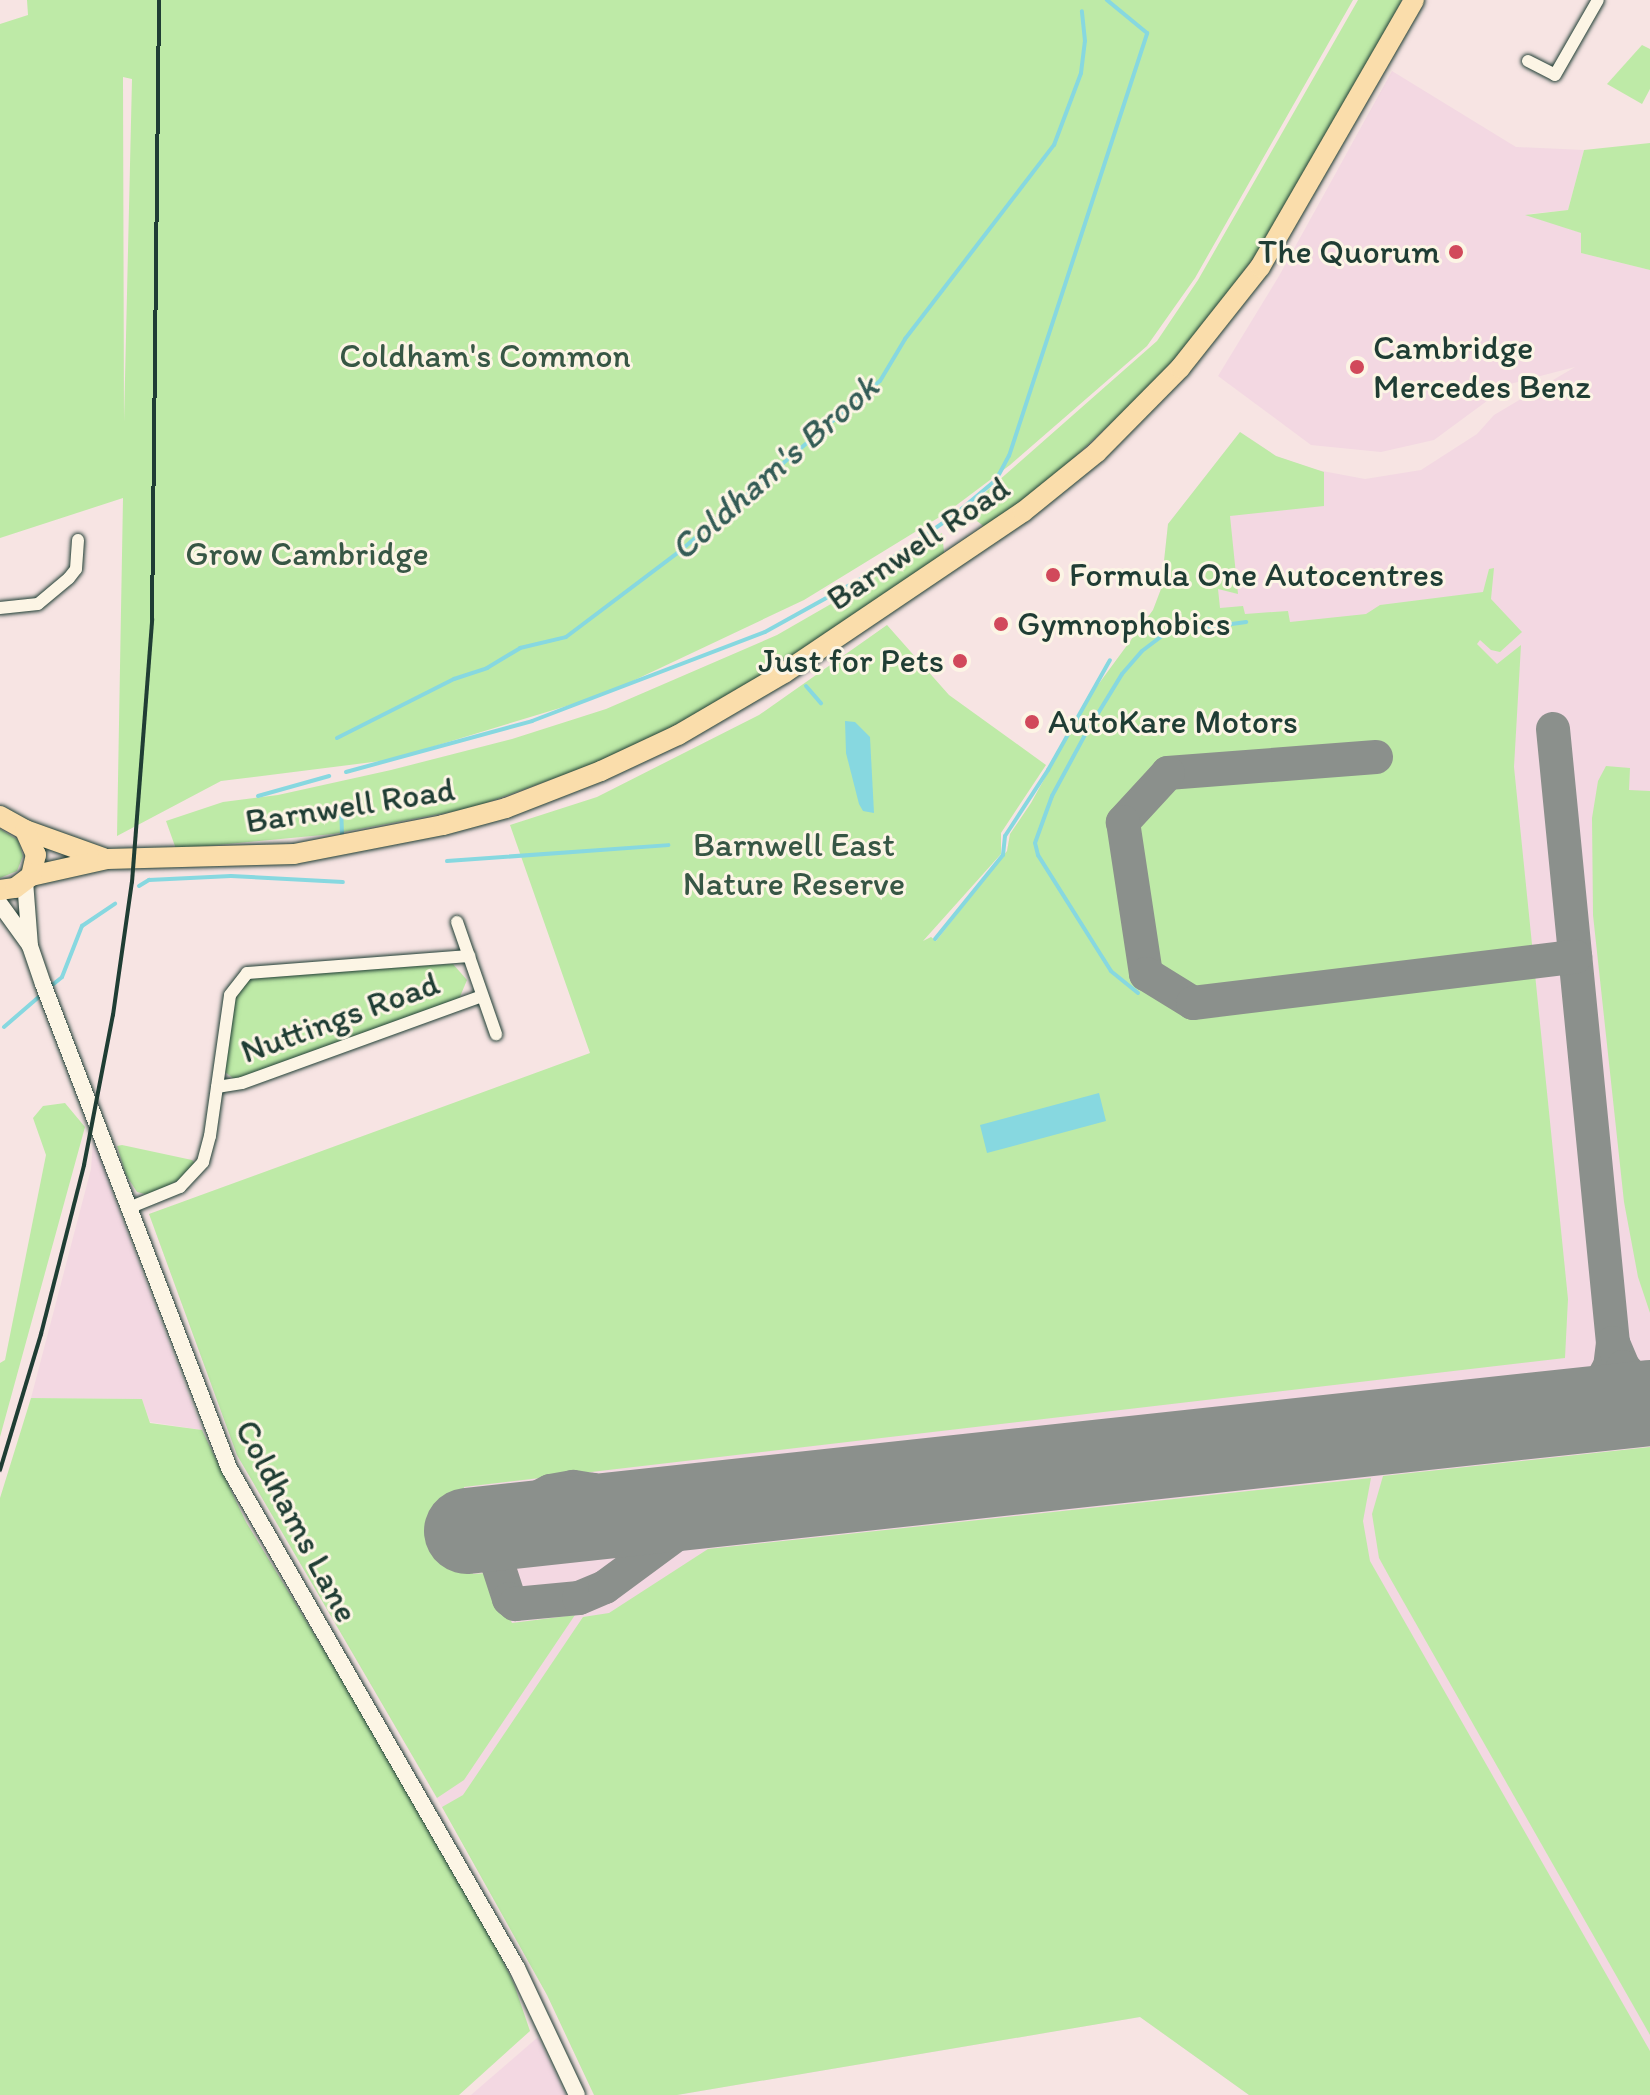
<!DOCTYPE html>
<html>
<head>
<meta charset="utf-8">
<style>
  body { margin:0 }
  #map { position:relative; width:1650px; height:2095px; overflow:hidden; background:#f7e4e3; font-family:Itim,sans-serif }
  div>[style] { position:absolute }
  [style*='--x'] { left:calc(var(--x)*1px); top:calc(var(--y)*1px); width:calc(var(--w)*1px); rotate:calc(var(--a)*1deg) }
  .built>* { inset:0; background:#f3d8e2 }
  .green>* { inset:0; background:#beeaa7 }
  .water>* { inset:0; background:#87d8e0 }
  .stream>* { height:4px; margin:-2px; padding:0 2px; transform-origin:2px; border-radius:2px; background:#87d8e0 }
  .taxiway>* { height:34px; margin:-17px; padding:0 17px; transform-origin:17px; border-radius:17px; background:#8b908c }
  .runway>* { height:86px; margin:-43px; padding:0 43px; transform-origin:43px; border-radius:43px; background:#8b908c }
  .roads { filter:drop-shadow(0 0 2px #1f3d34) drop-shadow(0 0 2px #1f3d34) }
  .minor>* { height:12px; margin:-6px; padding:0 6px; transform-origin:6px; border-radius:6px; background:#fcf5e5 }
  .tertiary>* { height:16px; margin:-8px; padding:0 8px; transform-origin:8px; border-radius:8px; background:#fcf5e5 }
  .primary>* { height:20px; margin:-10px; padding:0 10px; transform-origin:10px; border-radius:10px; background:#faddab }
  .rail>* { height:4px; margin:-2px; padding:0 2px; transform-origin:2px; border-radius:2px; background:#1f3d34 }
  .dots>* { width:22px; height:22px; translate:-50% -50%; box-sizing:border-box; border:4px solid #fcf5e5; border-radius:50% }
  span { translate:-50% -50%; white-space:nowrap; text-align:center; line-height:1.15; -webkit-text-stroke:6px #fcf5e5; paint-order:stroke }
  .poi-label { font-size:34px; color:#1f3d34 }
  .right { translate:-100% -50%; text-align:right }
  .left { translate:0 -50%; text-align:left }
  .park-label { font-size:34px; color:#375745 }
  .street-label { font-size:34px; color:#1f3d34 }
  .water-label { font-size:36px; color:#345c56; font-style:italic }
</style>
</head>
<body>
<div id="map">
  <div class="built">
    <div style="clip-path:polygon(1392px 71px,1516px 147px,1584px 150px,1568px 210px,1528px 214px,1581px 233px,1581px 253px,1650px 270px,1650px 2095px,1249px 2095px,1140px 2017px,677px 2095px,594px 2095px,547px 1995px,457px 1833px,237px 1455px,149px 1214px,897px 979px,931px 937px,936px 941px,1007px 851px,1010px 834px,1031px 803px,1092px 693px,1153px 610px,1161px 589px,1168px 524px,1240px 432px,1276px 456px,1317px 470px,1365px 479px,1421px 470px,1477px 434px,1494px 415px,1575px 367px,1510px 384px,1434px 440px,1381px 452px,1311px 445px,1218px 376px,1279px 276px)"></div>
    <div style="clip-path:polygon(94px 1127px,111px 1189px,202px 1430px,150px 1422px,142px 1399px,31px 1398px,91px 1169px)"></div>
    <div style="clip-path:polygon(538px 2037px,566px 2095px,471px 2095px)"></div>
  </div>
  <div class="green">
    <div style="clip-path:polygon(evenodd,27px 0,1353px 0,1195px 278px,1147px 346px,1010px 465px,946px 513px,804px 600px,603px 695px,389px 760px,221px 781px,117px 836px,123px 498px,0 538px,0 24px,28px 15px,27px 0,123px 77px,132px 79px,124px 422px,124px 421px,123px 77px)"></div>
    <div style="clip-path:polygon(1358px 0,1402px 0,1332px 129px,1255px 256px,1195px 337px,1138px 398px,1047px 483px,986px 528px,964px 511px,1157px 341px,1198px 280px)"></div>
    <div style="clip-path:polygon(1642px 45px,1650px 49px,1650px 89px,1642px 104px,1607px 84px)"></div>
    <div style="clip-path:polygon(1650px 143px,1650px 270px,1581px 253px,1581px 233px,1525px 215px,1568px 210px,1584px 150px)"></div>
    <div style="clip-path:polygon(1240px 432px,1276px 456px,1324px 472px,1324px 506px,1230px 516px,1238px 594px,1218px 589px,1220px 608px,1243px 606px,1245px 614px,1288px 611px,1290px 622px,1366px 614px,1380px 605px,1483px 592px,1489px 569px,1494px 568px,1491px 599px,1522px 632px,1500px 652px,1491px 650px,1480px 640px,1477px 644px,1497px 664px,1521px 645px,1514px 767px,1568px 1299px,1565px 1358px,464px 1487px,473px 1574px,487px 1573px,512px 1623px,575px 1615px,464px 1780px,437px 1798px,237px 1455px,149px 1214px,590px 1053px,510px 825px,597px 797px,759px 715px,887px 625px,949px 695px,1046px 765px,1001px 833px,1001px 854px,923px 941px,931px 937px,936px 941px,1007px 851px,1010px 834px,1031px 803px,1092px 693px,1153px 610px,1161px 589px,1168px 524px)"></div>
    <div style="clip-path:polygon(942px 533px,945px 561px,753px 684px,616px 756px,472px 808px,333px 834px,176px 849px,166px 821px,223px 802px,278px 795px,391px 770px,512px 739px,606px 709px,777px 635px,857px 589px)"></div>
    <div style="clip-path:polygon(1606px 766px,1630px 768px,1629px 790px,1650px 791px,1650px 1313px,1638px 1277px,1624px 1202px,1593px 915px,1592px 818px,1598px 781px)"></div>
    <div style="clip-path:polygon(0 829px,18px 840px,23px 856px,17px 871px,0 878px)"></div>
    <div style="clip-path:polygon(453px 964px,467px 980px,459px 999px,244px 1078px,233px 1078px,225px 1072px,223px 1063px,235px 992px,254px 974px)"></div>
    <div style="clip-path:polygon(65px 1103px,85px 1127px,0 1437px,0 1363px,5px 1360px,46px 1155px,33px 1118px,43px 1106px)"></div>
    <div style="clip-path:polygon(122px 1145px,192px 1160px,195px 1163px,183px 1178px,149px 1195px,137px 1192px,126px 1175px,117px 1146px)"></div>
    <div style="clip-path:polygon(31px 1398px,142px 1399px,150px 1423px,202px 1430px,246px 1522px,465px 1882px,514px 1984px,530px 2031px,459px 2095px,0 2095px,0 1498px)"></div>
    <div style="clip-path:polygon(1650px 1447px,1650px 2035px,1390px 1578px,1379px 1558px,1372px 1514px,1383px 1476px)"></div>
    <div style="clip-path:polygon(1371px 1478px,1363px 1521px,1370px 1561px,1650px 2051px,1650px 2095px,1249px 2095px,1140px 2017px,677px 2095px,594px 2095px,547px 1995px,442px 1807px,463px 1795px,583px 1617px,609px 1613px,708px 1549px)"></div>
  </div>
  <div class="water">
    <div style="clip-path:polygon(845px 721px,855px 722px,870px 737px,874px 813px,863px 811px,859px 804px,846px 753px)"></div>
    <div style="clip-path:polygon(1099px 1093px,1106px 1121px,987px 1153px,980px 1125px)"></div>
  </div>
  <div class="stream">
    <div style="--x:806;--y:686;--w:23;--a:49"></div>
    <div style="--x:337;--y:738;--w:131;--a:-26.8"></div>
    <div style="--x:454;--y:679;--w:35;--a:-18"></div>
    <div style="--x:487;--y:668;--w:39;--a:-31"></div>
    <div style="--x:520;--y:648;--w:47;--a:-13.4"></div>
    <div style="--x:566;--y:637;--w:143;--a:-37"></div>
    <div style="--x:680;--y:551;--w:262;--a:-40.4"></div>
    <div style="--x:880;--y:381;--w:49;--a:-59.2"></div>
    <div style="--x:905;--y:339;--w:245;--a:-52.5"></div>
    <div style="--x:1054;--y:145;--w:77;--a:-69.4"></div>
    <div style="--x:1081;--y:73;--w:32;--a:-83"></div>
    <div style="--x:1085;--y:41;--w:30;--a:-96"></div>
    <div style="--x:346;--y:772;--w:193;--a:-15.3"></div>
    <div style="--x:532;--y:721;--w:249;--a:-20.9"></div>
    <div style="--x:765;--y:632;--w:118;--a:-29"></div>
    <div style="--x:868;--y:575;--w:103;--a:-34.8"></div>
    <div style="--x:953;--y:516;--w:56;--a:-39.9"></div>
    <div style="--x:996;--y:480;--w:27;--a:-62"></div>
    <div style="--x:1009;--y:456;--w:445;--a:-71.9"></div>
    <div style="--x:1147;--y:33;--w:52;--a:-140.5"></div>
    <div style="--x:258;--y:796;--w:74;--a:-15.7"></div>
    <div style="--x:341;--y:805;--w:29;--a:88"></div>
    <div style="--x:447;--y:861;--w:222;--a:-4.1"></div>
    <div style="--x:139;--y:886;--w:12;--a:-31"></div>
    <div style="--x:149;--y:880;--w:82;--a:-2.8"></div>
    <div style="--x:231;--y:876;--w:112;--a:3.1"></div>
    <div style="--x:935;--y:939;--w:108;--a:-51"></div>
    <div style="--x:1003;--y:855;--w:19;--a:-84"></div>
    <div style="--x:1005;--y:836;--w:79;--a:-56.9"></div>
    <div style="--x:1048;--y:770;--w:126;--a:-60.6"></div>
    <div style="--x:51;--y:986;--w:14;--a:-39"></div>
    <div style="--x:62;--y:977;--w:55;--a:-68.6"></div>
    <div style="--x:82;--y:926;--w:40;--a:-34"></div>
    <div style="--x:1138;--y:993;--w:35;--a:-141"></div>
    <div style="--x:1111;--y:971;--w:137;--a:-122.2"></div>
    <div style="--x:1038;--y:855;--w:12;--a:-104"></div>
    <div style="--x:1035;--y:843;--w:50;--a:-70.1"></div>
    <div style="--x:1052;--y:796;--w:72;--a:-61.6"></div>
    <div style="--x:1086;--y:733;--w:69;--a:-58.6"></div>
    <div style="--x:1122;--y:674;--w:30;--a:-49"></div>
    <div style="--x:1142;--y:651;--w:30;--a:-37"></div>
    <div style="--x:1166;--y:633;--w:81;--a:-7.8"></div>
    <div style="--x:4;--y:1027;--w:49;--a:-40.9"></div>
  </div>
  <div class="taxiway">
    <div style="--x:1553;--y:729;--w:617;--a:84.42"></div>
    <div style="--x:1613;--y:1343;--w:23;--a:97"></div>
    <div style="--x:1610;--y:1366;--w:21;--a:119"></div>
    <div style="--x:1600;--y:1384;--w:22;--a:133"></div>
    <div style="--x:1585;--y:1400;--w:24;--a:152"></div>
    <div style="--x:1376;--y:757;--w:209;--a:175.6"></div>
    <div style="--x:1168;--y:773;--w:67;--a:132.6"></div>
    <div style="--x:1123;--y:822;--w:154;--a:81.4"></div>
    <div style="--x:1146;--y:974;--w:55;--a:31.7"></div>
    <div style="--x:1193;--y:1003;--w:385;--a:-6.9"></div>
    <div style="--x:1613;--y:1343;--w:26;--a:67"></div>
    <div style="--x:1623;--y:1367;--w:25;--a:48"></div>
    <div style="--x:1640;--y:1386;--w:11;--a:27"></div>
    <div style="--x:662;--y:1510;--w:26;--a:-176"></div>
    <div style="--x:636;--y:1508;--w:47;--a:-157.3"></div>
    <div style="--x:593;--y:1490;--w:20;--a:-171"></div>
    <div style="--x:573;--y:1487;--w:23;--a:170"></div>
    <div style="--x:550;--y:1491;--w:19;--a:152"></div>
    <div style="--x:533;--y:1500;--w:32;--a:136"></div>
    <div style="--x:510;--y:1522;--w:26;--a:115"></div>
    <div style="--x:499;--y:1546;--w:19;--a:93"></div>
    <div style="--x:498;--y:1565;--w:36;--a:72"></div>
    <div style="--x:509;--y:1599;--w:8;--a:40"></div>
    <div style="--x:515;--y:1604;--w:64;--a:-5.4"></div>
    <div style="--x:579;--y:1598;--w:28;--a:-23"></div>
    <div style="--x:605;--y:1587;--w:128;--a:-36.4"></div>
    <div style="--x:708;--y:1511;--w:22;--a:-21"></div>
  </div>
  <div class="runway">
    <div style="--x:467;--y:1531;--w:1190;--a:-6.18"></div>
  </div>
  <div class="roads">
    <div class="minor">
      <div style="--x:1528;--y:61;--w:30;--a:27"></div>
      <div style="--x:1555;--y:75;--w:86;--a:-60.2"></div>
      <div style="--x:0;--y:608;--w:38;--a:-6"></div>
      <div style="--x:38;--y:604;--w:40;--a:-40"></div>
      <div style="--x:69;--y:578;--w:11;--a:-52"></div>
      <div style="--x:76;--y:569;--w:29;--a:-86"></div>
      <div style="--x:457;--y:922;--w:119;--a:70.8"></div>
      <div style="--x:217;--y:1087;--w:25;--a:-9"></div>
      <div style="--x:242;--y:1083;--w:255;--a:-19.9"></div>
      <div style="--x:131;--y:1207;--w:53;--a:-22.2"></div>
      <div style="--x:180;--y:1187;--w:34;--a:-47"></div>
      <div style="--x:203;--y:1162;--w:27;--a:-75"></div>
      <div style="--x:210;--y:1136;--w:142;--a:-81.9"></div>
      <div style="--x:230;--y:995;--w:28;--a:-52"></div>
      <div style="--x:247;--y:973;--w:223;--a:-4.4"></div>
    </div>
    <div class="tertiary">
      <div style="--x:25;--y:881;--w:65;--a:85.6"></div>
      <div style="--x:30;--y:946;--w:40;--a:71.1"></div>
      <div style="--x:43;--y:984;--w:519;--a:68.98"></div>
      <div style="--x:229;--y:1468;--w:577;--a:60.06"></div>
      <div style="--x:517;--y:1968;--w:140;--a:64.7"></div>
      <div style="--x:0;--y:904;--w:49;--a:54.1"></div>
    </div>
    <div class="primary">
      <div style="--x:0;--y:816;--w:29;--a:29"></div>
      <div style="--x:25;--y:830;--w:83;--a:19.7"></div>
      <div style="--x:31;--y:876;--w:78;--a:-12.6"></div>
      <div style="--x:107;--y:859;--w:187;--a:-1.5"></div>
      <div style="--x:294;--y:854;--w:152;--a:-11"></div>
      <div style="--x:443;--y:825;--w:65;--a:-15.1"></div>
      <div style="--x:506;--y:808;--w:102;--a:-21.3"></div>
      <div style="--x:601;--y:771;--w:85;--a:-25.1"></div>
      <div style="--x:678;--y:735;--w:123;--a:-30.3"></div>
      <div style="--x:784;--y:673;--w:288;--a:-34"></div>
      <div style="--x:1023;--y:512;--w:95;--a:-39"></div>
      <div style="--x:1097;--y:452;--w:118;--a:-45.3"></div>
      <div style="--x:1180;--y:368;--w:129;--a:-51.6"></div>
      <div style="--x:1260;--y:267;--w:308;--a:-60"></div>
      <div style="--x:0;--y:890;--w:15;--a:-8"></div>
      <div style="--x:15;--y:888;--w:20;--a:-37"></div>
      <div style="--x:31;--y:876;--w:22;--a:-77"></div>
      <div style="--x:36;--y:855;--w:27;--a:-114"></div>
    </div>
  </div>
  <div class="rail">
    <div style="--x:0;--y:1470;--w:142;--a:-73.2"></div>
    <div style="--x:41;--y:1334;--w:174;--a:-75.7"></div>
    <div style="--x:84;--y:1165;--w:153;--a:-79.1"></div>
    <div style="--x:113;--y:1015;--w:134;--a:-81.9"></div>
    <div style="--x:132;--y:882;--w:263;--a:-85.6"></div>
    <div style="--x:152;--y:620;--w:620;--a:-89.35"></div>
  </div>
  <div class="dots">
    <div style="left:1456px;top:252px;background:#d1495b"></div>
    <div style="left:1357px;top:367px;background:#d1495b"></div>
    <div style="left:1053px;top:575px;background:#d1495b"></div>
    <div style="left:1001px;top:624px;background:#d1495b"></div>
    <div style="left:960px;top:661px;background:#d1495b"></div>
    <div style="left:1032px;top:722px;background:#d1495b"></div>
  </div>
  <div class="poi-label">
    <span class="right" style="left:1440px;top:252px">The Quorum</span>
    <span class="left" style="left:1373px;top:367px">Cambridge<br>Mercedes Benz</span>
    <span class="left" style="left:1069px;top:575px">Formula One Autocentres</span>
    <span class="left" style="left:1017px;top:624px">Gymnophobics</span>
    <span class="right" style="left:944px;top:661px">Just for Pets</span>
    <span class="left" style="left:1048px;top:722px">AutoKare Motors</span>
  </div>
  <div class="park-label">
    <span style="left:485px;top:356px">Coldham's Common</span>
    <span style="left:307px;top:554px">Grow Cambridge</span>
    <span style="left:794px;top:864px">Barnwell East<br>Nature Reserve</span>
  </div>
  <div class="street-label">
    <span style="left:918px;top:543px;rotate:-34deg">Barnwell Road</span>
    <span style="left:350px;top:805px;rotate:-9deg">Barnwell Road</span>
    <span style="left:340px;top:1017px;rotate:-20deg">Nuttings Road</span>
    <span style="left:297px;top:1521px;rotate:62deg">Coldhams Lane</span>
  </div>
  <div class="water-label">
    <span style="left:774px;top:467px;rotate:-41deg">Coldham's Brook</span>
  </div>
</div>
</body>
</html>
